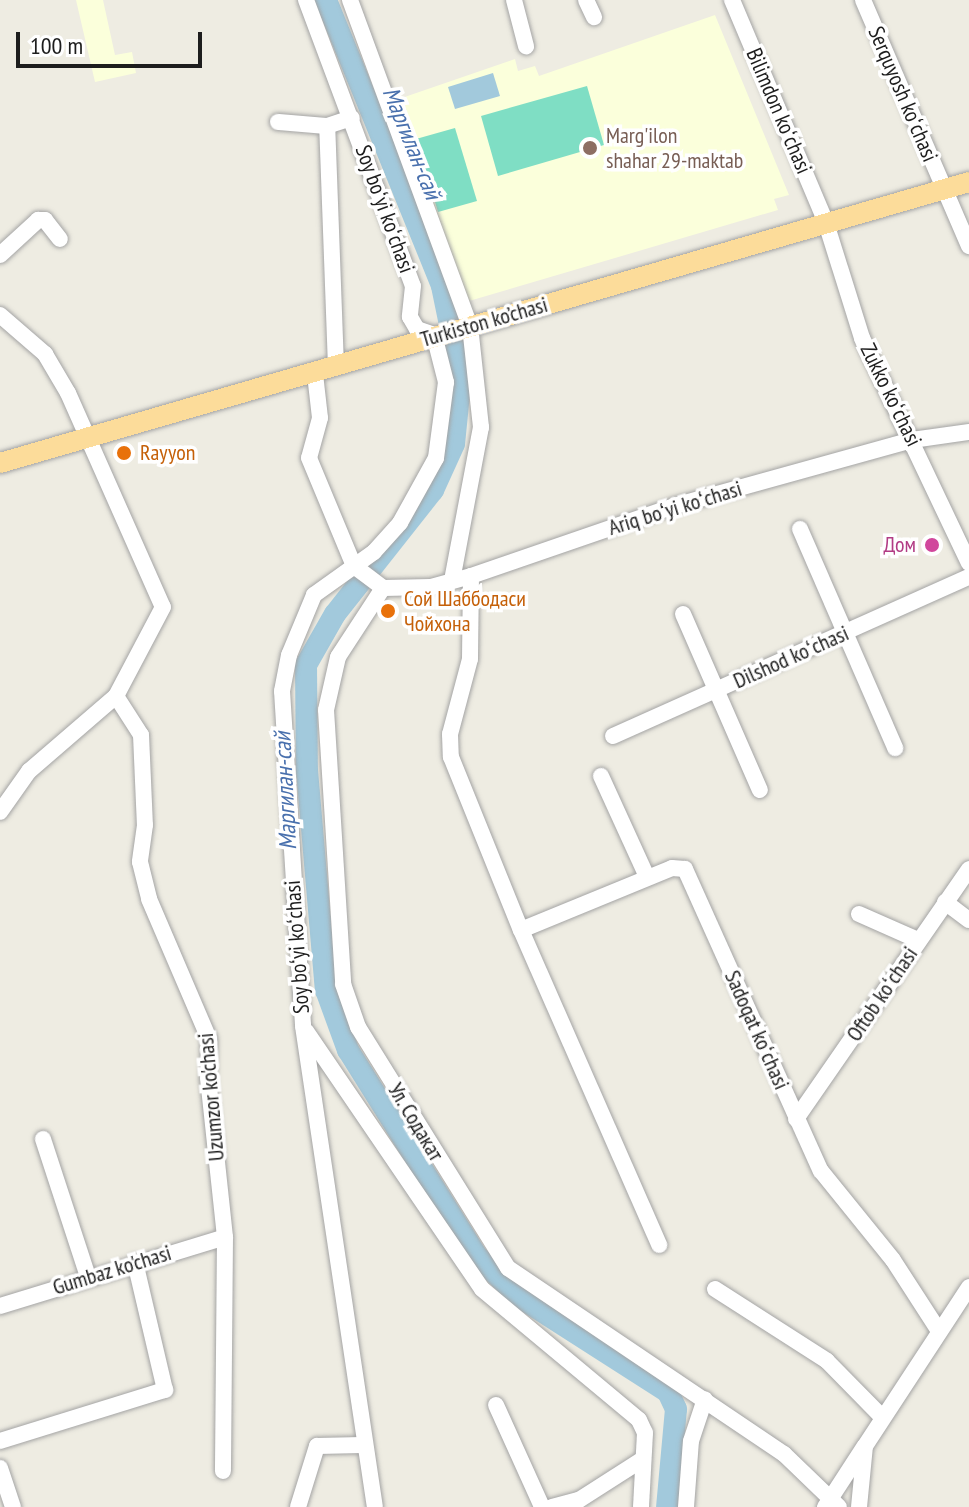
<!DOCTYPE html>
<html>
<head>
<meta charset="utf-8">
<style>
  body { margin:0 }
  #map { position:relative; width:969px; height:1507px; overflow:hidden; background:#eeece2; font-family:"PT Sans Narrow",sans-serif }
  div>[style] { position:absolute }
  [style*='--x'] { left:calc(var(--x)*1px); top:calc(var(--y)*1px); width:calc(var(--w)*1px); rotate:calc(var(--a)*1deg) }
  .education>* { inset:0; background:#fbffdb }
  .pitch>* { inset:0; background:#7fdec4 }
  .water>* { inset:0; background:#a2c9dc }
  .river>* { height:22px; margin:-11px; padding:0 11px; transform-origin:11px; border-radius:11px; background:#a2c9dc }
  .roads { filter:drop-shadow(0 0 2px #a4a4a4) drop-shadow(0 0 2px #a4a4a4) }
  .minor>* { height:16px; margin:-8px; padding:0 8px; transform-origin:8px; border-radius:8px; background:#fff }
  .major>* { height:20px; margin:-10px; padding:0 10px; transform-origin:10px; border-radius:10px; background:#fcdc9a }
  .dots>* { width:22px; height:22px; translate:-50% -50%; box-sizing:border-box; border:4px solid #fff; border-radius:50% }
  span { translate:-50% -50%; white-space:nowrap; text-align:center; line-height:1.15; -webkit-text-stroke:7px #fff; paint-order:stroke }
  .street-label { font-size:22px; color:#1d1d1d }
  .education-label { font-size:22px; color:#785e54 }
  .left { translate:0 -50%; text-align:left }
  .food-label { font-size:22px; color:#c56008 }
  .hotel-label { font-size:22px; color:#b23c85 }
  .right { translate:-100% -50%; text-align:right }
  .water-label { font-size:24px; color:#4970ad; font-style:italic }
  .scale { position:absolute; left:16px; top:32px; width:186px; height:36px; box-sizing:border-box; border:4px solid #1d1d1d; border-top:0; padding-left:10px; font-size:24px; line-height:28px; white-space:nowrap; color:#1d1d1d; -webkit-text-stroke:6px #fff; paint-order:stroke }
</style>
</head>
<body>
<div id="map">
  <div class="education">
    <div style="clip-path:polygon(76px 0,103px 0,115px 55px,132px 52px,136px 73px,95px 82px)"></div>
    <div style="clip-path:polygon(715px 15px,789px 195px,774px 199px,778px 210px,469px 301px,393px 101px,515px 59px,518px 71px,535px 66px,539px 76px)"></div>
  </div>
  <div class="pitch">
    <div style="clip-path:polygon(587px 86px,604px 145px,498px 176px,481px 116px)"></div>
    <div style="clip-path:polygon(455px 128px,477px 201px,438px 212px,416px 139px)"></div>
  </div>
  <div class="water">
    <div style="clip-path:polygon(493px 73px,500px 96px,455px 109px,448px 87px)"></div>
  </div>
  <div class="river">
    <div style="--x:326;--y:0;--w:309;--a:67.9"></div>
    <div style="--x:442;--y:286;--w:80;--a:78.4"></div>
    <div style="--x:458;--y:364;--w:30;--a:88"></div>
    <div style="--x:459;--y:394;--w:50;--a:95.7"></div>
    <div style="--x:454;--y:444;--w:51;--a:114.5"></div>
    <div style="--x:433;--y:490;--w:158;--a:128.3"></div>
    <div style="--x:335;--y:614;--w:59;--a:119.6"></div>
    <div style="--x:306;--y:665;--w:105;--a:89.5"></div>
    <div style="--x:307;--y:770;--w:221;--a:85.1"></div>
    <div style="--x:326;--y:990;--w:64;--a:69.9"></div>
    <div style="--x:348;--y:1050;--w:242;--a:58"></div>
    <div style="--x:476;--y:1255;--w:59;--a:44.3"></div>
    <div style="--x:518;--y:1296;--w:178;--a:32.6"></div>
    <div style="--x:668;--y:1392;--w:19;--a:65"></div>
    <div style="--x:676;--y:1409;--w:98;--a:95.2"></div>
  </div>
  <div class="roads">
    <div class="minor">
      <div style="--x:306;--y:0;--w:305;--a:69.5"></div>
      <div style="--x:413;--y:286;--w:31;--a:96"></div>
      <div style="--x:410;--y:317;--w:14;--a:60"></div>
      <div style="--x:417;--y:329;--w:18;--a:19"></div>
      <div style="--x:434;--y:335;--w:49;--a:75.7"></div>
      <div style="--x:446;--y:382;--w:77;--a:97.5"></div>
      <div style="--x:436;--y:458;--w:74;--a:119"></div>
      <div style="--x:400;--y:523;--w:39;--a:132"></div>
      <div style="--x:374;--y:552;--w:74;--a:144.4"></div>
      <div style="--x:314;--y:595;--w:65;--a:112.6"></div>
      <div style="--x:289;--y:655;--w:37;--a:101"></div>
      <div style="--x:282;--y:691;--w:336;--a:86.4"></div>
      <div style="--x:303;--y:1026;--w:486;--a:81.5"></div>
      <div style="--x:350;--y:0;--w:347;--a:69.8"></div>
      <div style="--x:470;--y:326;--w:102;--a:83.8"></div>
      <div style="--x:481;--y:427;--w:156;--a:100.7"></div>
      <div style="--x:514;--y:0;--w:48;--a:75.4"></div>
      <div style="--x:586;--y:0;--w:19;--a:65"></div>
      <div style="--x:732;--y:0;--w:242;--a:67.1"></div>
      <div style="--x:826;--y:223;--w:121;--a:72.6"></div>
      <div style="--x:862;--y:338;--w:249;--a:64.6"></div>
      <div style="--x:863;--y:0;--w:268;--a:66.7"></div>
      <div style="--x:278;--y:122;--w:49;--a:4.7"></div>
      <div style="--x:0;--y:255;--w:52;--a:-42.6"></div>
      <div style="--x:38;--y:220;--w:7;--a:0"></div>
      <div style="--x:45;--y:220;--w:24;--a:52"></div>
      <div style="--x:0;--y:315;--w:60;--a:40.9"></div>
      <div style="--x:45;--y:354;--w:45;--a:59.5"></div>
      <div style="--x:68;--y:393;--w:234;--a:66.1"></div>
      <div style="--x:163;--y:607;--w:101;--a:117.8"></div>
      <div style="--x:116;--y:696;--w:115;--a:139.2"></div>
      <div style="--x:29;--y:771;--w:50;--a:125.3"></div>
      <div style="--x:336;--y:367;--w:241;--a:-92.1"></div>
      <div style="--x:327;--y:126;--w:26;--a:-18"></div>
      <div style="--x:315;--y:374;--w:44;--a:83.5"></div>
      <div style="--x:320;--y:418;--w:41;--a:105.4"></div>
      <div style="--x:309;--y:458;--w:117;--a:67.4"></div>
      <div style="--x:354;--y:566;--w:36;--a:37"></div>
      <div style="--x:383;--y:588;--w:48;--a:-1.2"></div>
      <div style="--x:431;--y:587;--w:41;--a:-15.4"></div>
      <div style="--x:471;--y:576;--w:215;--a:-19"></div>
      <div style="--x:674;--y:506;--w:247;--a:-15.5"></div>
      <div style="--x:912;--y:440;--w:58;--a:-8"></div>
      <div style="--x:800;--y:529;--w:239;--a:66.5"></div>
      <div style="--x:471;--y:576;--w:83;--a:90.7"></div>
      <div style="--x:470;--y:659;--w:78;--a:104.9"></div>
      <div style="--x:450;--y:734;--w:23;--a:88"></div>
      <div style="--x:451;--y:757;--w:187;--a:68"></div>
      <div style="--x:521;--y:930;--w:163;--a:-22.3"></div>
      <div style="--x:672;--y:868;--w:13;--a:4"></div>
      <div style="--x:685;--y:869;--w:331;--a:65.8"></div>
      <div style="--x:821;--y:1171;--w:114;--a:51"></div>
      <div style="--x:893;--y:1260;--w:85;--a:57.1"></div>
      <div style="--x:383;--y:588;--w:82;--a:123.1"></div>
      <div style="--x:338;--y:657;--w:54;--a:102.8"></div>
      <div style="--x:326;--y:710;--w:275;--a:86.4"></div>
      <div style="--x:343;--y:984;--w:46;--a:70.8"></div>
      <div style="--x:358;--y:1027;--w:284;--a:58.1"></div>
      <div style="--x:508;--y:1268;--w:333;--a:34"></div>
      <div style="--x:784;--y:1454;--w:76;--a:43.9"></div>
      <div style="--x:683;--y:614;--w:192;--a:66.4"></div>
      <div style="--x:116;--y:696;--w:46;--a:57.3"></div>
      <div style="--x:141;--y:735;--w:90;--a:87.5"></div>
      <div style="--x:145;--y:825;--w:37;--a:98"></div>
      <div style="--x:140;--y:862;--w:38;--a:76"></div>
      <div style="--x:149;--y:899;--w:152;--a:66.8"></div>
      <div style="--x:209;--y:1039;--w:39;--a:91"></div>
      <div style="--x:208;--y:1078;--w:160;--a:83.9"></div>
      <div style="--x:225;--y:1237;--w:234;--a:90.5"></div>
      <div style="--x:613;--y:736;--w:390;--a:-24.1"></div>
      <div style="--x:601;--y:776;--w:111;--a:65.5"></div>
      <div style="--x:945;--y:902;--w:30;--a:37"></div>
      <div style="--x:859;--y:914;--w:64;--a:23.8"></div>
      <div style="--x:521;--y:930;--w:344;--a:66.3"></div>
      <div style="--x:306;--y:1031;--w:312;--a:55.7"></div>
      <div style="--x:482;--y:1289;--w:204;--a:39.8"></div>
      <div style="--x:639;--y:1420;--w:14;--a:65"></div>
      <div style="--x:645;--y:1433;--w:74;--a:93.1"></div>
      <div style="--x:796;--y:1119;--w:304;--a:-55.3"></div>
      <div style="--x:43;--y:1139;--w:145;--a:71.9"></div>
      <div style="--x:715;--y:1289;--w:133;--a:32.7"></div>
      <div style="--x:827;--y:1361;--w:78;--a:45.5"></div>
      <div style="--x:0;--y:1306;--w:235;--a:-17"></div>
      <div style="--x:496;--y:1405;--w:112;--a:65.7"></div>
      <div style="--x:0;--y:1441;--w:173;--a:-17.2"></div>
      <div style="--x:165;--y:1390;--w:131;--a:-103.2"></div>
      <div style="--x:0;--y:1468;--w:41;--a:71.6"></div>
      <div style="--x:298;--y:1507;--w:64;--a:-72.7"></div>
      <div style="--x:317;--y:1446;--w:45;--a:-1.3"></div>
      <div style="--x:552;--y:1507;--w:28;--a:-15"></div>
      <div style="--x:579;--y:1500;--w:76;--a:-32.6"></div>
      <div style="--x:686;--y:1507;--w:66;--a:-85.7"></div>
      <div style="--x:691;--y:1441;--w:44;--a:-71.6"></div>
      <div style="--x:825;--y:1507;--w:72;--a:-57"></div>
      <div style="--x:859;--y:1507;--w:61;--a:-84.4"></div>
      <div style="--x:865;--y:1446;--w:190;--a:-56.8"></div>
    </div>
    <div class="major">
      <div style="--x:0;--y:463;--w:1009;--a:-16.17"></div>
    </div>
  </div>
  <div class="dots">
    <div style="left:590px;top:148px;background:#8d6e63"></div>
    <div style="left:124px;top:453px;background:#e8710a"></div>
    <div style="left:932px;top:545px;background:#d1479c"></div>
    <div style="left:388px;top:611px;background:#e8710a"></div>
  </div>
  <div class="street-label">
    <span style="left:903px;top:94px;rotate:67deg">Serquyosh koʻchasi</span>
    <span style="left:779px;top:111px;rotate:67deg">Bilimdon koʻchasi</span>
    <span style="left:385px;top:209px;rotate:70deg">Soy boʻyi koʻchasi</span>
    <span style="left:484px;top:322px;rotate:-16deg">Turkiston ko’chasi</span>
    <span style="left:891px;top:395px;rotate:64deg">Zukko koʻchasi</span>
    <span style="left:675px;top:508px;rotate:-17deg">Ariq boʻyi koʻchasi</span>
    <span style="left:791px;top:657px;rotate:-24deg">Dilshod koʻchasi</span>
    <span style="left:297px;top:947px;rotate:-94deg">Soy boʻyi koʻchasi</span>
    <span style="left:882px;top:994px;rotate:-56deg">Oftob koʻchasi</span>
    <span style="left:757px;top:1030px;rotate:66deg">Sadoqat koʻchasi</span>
    <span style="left:211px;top:1097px;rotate:-95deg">Uzumzor ko'chasi</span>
    <span style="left:416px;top:1122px;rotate:59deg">Ул. Содакат</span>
    <span style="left:112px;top:1270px;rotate:-17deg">Gumbaz ko'chasi</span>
  </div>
  <div class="education-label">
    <span class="left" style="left:606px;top:148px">Marg'ilon<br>shahar 29-maktab</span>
  </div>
  <div class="food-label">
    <span class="left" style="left:140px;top:453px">Rayyon</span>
    <span class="left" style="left:404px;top:611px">Сой Шаббодаси<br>Чойхона</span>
  </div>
  <div class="hotel-label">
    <span class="right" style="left:916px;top:545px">Дом</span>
  </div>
  <div class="water-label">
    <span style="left:412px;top:143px;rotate:68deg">Маргилан-сай</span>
    <span style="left:285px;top:791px;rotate:-93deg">Маргилан-сай</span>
  </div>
  <div class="scale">100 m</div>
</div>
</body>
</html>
